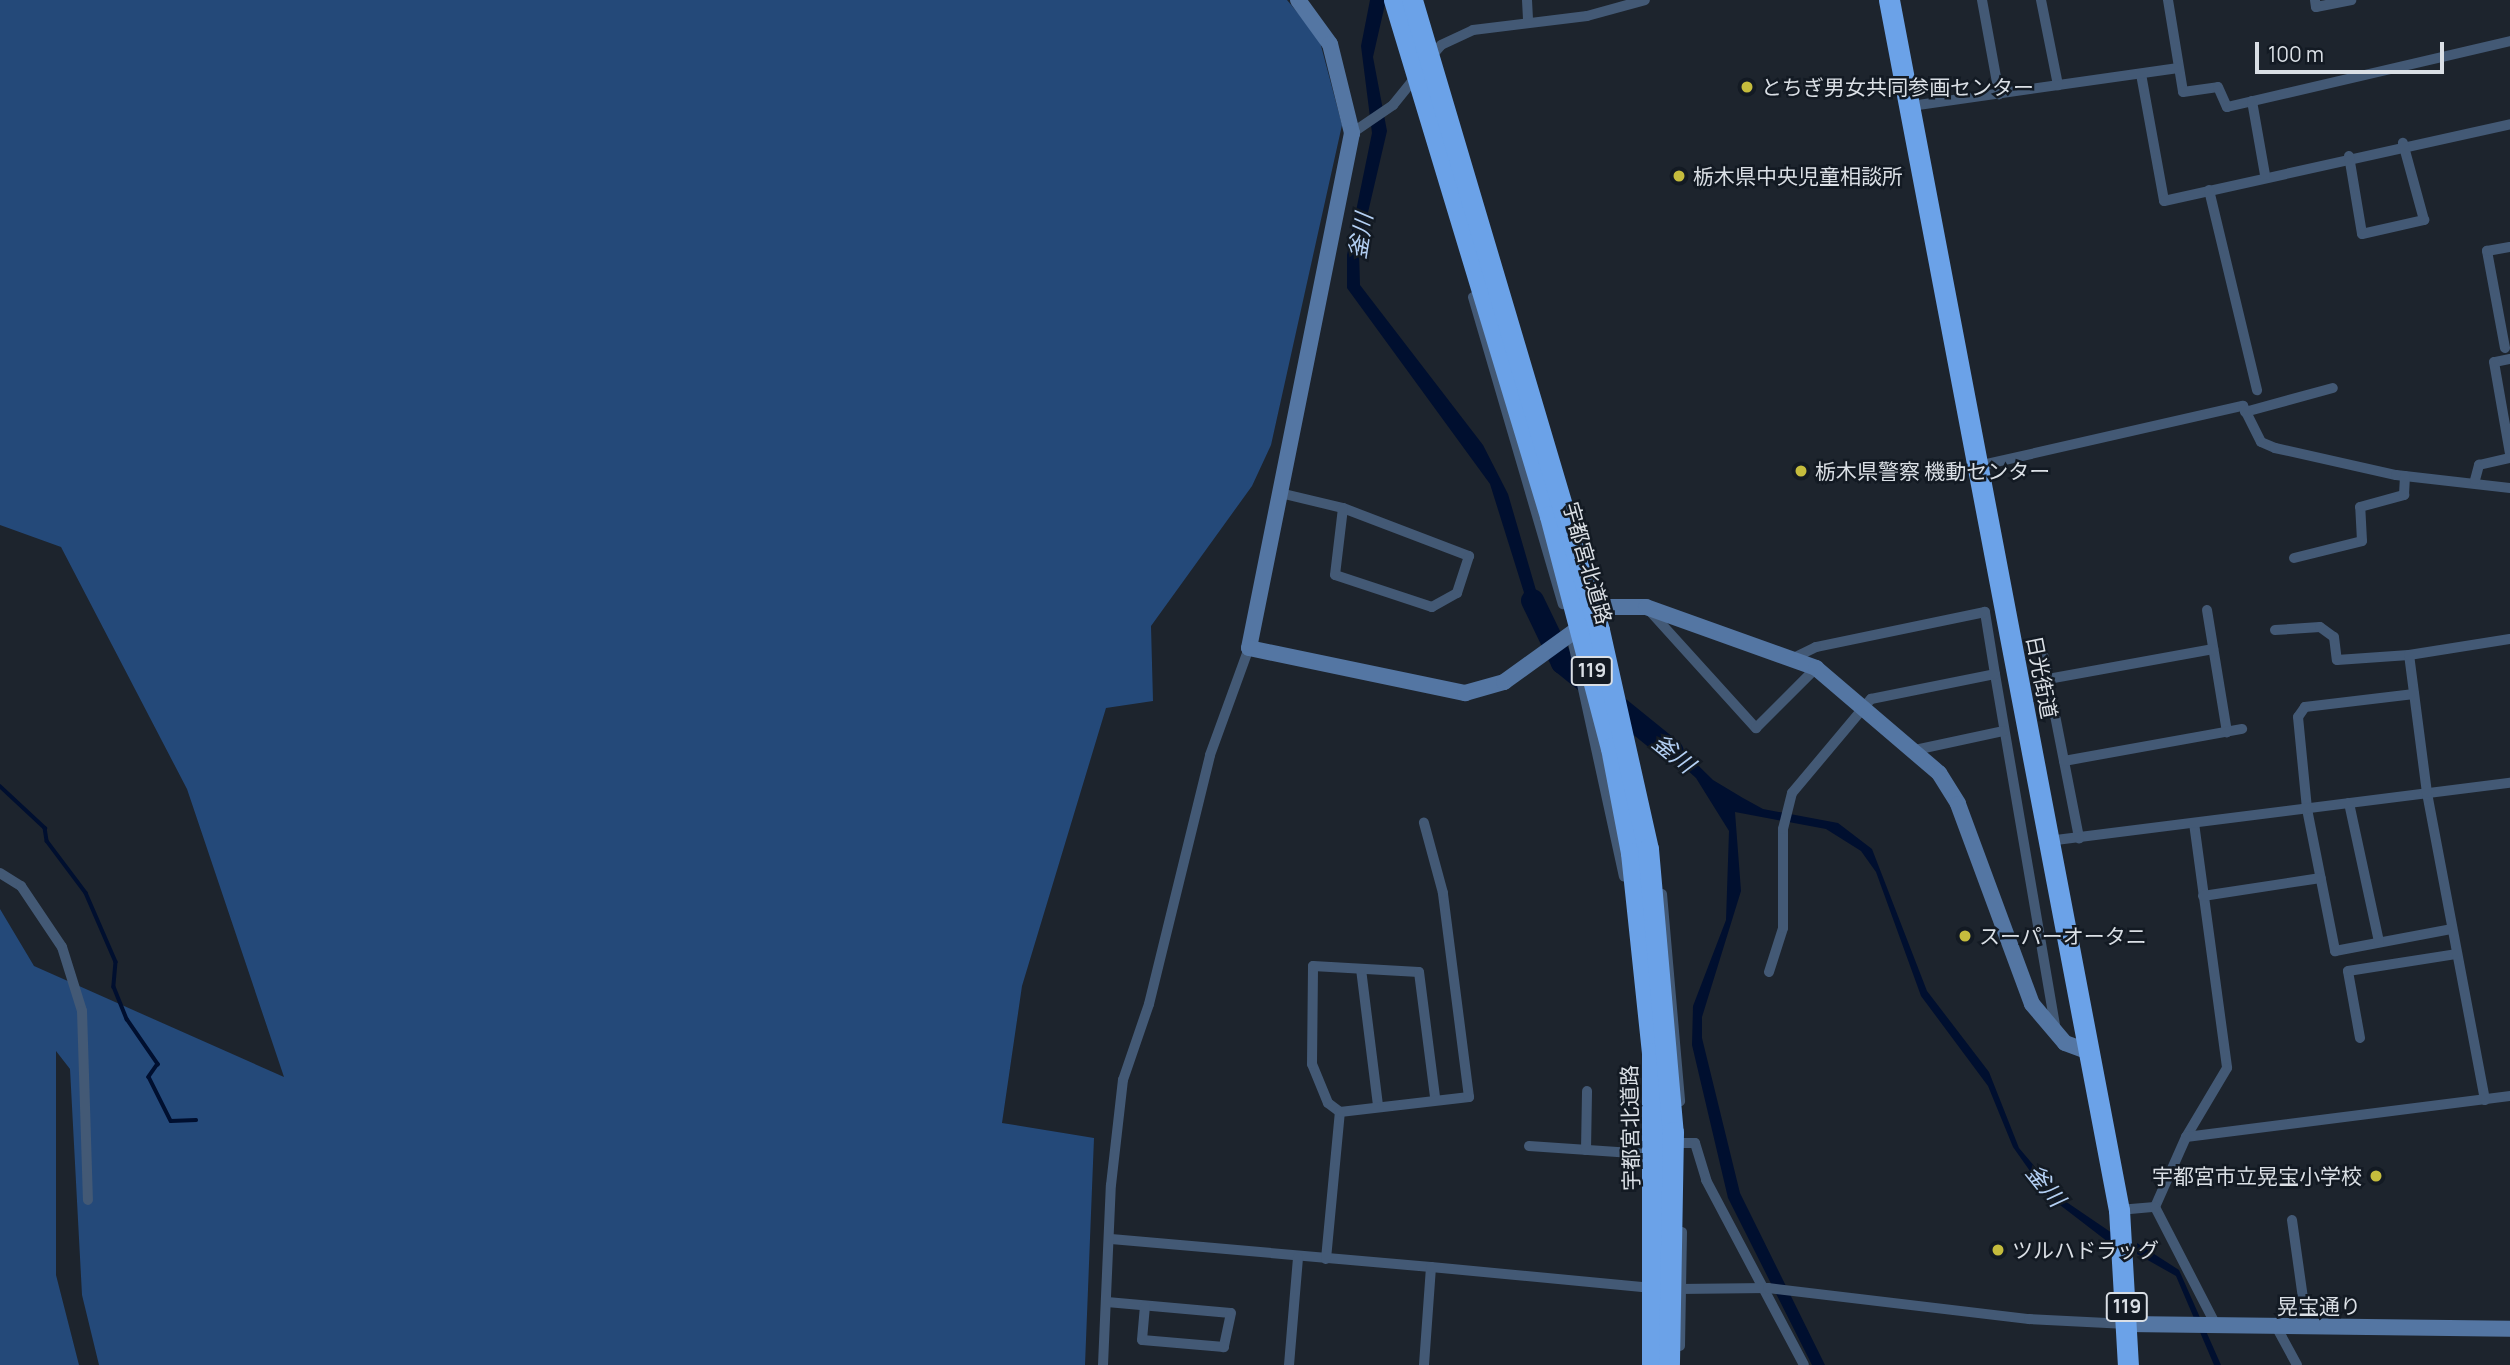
<!DOCTYPE html>
<html>
<head>
<meta charset="utf-8">
<style>
  body { margin:0 }
  #map { position:relative; width:2510px; height:1365px; overflow:hidden; background:#1d242d; font-family:Manrope,"Noto Sans JP",sans-serif }
  div>[style] { position:absolute }
  [style*='--x'] { left:calc(var(--x)*1px); top:calc(var(--y)*1px); width:calc(var(--w)*1px); rotate:calc(var(--a)*1deg) }
  .green>* { inset:0; background:#244979 }
  .water>* { inset:0; background:#000f2f }
  .stream>* { height:3.5px; margin:-1.75px; padding:0 1.75px; transform-origin:1.75px; border-radius:1.75px; background:#000f2f }
  .river>* { height:23px; margin:-11.5px; padding:0 11.5px; transform-origin:11.5px; border-radius:11.5px; background:#000f2f }
  .street>* { height:10px; margin:-5px; padding:0 5px; transform-origin:5px; border-radius:5px; background:#435975 }
  .secondary>* { height:16px; margin:-8px; padding:0 8px; transform-origin:8px; border-radius:8px; background:#5476a3 }
  .highway>* { height:21px; margin:-10.5px; padding:0 10.5px; transform-origin:10.5px; border-radius:10.5px; background:#6ba2e8 }
  .highway-bridge>* { height:21px; margin:-10.5px; padding:0 10.5px; transform-origin:10.5px; border-radius:10.5px; background:#6ba2e8 }
  .dots>* { width:19px; height:19px; translate:-50% -50%; box-sizing:border-box; border:4px solid #131a23; border-radius:50% }
  span { translate:-50% -50%; white-space:nowrap; text-align:center; line-height:1.15; -webkit-text-stroke:5px #131a23; paint-order:stroke }
  .shield-label span { padding:2px 5px; background:#131a23; border:2px solid; border-radius:5px; -webkit-text-stroke-width:0 }
  .shield-label { font-size:19px; color:#dadfe5; font-weight:700 }
  .poi-label { font-size:21px; color:#dadfe5 }
  .left { translate:0 -50%; text-align:left }
  .right { translate:-100% -50%; text-align:right }
  .street-label { font-size:21px; color:#dadfe5 }
  .water-label { font-size:23px; color:#b4d0f4; font-style:italic }
  .scale { position:absolute; left:2255px; top:42px; width:189px; height:32px; box-sizing:border-box; border:4px solid #dadfe5; border-top:0; padding-left:9px; font-size:21px; line-height:24px; white-space:nowrap; color:#dadfe5; -webkit-text-stroke:5px #131a23; paint-order:stroke }
</style>
</head>
<body>
<div id="map">
  <div class="green">
    <div style="clip-path:polygon(0 0,1287px 0,1319px 38px,1342px 125px,1271px 445px,1252px 486px,1151px 626px,1153px 701px,1106px 708px,1022px 986px,1002px 1123px,1094px 1138px,1085px 1365px,99px 1365px,82px 1295px,70px 1069px,56px 1051px,56px 1275px,79px 1365px,0 1365px,0 909px,34px 966px,284px 1077px,187px 789px,61px 547px,0 525px)"></div>
  </div>
  <div class="water">
    <div style="clip-path:polygon(1370px 0,1386px 0,1373px 57px,1387px 131px,1359px 251px,1360px 285px,1483px 445px,1508px 494px,1547px 628px,1537px 634px,1490px 484px,1347px 288px,1347px 255px,1372px 133px,1361px 46px)"></div>
    <div style="clip-path:polygon(1656px 724px,1713px 780px,1743px 798px,1763px 809px,1838px 823px,1872px 849px,1927px 991px,1989px 1072px,2019px 1148px,2062px 1199px,2112px 1233px,2112px 1245px,2047px 1195px,2013px 1147px,1988px 1086px,1921px 996px,1876px 872px,1861px 851px,1826px 829px,1735px 812px,1741px 891px,1702px 1017px,1702px 1038px,1740px 1193px,1825px 1365px,1812px 1365px,1728px 1198px,1692px 1045px,1693px 1006px,1726px 920px,1729px 831px,1696px 778px,1647px 734px)"></div>
    <div style="clip-path:polygon(2137px 1243px,2179px 1270px,2221px 1365px,2214px 1365px,2176px 1276px,2137px 1254px)"></div>
  </div>
  <div class="stream">
    <div style="--x:0;--y:786;--w:62;--a:43"></div>
    <div style="--x:45;--y:828;--w:13;--a:81"></div>
    <div style="--x:47;--y:841;--w:65;--a:53.1"></div>
    <div style="--x:86;--y:893;--w:75;--a:66.5"></div>
    <div style="--x:116;--y:962;--w:25;--a:95"></div>
    <div style="--x:114;--y:987;--w:35;--a:68"></div>
    <div style="--x:127;--y:1019;--w:55;--a:55.4"></div>
    <div style="--x:158;--y:1064;--w:16;--a:125"></div>
    <div style="--x:149;--y:1077;--w:49;--a:63.4"></div>
    <div style="--x:171;--y:1121;--w:25;--a:-2"></div>
  </div>
  <div class="river">
    <div style="--x:1532;--y:600;--w:69;--a:64.2"></div>
    <div style="--x:1562;--y:662;--w:141;--a:39"></div>
  </div>
  <div class="street">
    <div style="--x:1527;--y:0;--w:22;--a:87"></div>
    <div style="--x:1982;--y:0;--w:96;--a:79.7"></div>
    <div style="--x:2041;--y:0;--w:87;--a:78.7"></div>
    <div style="--x:2168;--y:0;--w:93;--a:80.7"></div>
    <div style="--x:2183;--y:92;--w:35;--a:-8"></div>
    <div style="--x:2218;--y:87;--w:22;--a:66"></div>
    <div style="--x:2227;--y:107;--w:291;--a:-13.1"></div>
    <div style="--x:2315;--y:0;--w:7;--a:82"></div>
    <div style="--x:2316;--y:7;--w:36;--a:-11"></div>
    <div style="--x:1429;--y:59;--w:18;--a:-49"></div>
    <div style="--x:1441;--y:45;--w:35;--a:-25"></div>
    <div style="--x:1473;--y:30;--w:115;--a:-7"></div>
    <div style="--x:1587;--y:16;--w:60;--a:-15.4"></div>
    <div style="--x:2141;--y:74;--w:129;--a:79.7"></div>
    <div style="--x:2164;--y:201;--w:354;--a:-12.5"></div>
    <div style="--x:2252;--y:101;--w:75;--a:80"></div>
    <div style="--x:1911;--y:106;--w:270;--a:-8.1"></div>
    <div style="--x:1352;--y:133;--w:50;--a:-34.3"></div>
    <div style="--x:1393;--y:105;--w:38;--a:-51"></div>
    <div style="--x:2349;--y:156;--w:79;--a:80.5"></div>
    <div style="--x:2362;--y:234;--w:64;--a:-12.7"></div>
    <div style="--x:2424;--y:220;--w:80;--a:-105.3"></div>
    <div style="--x:2209;--y:190;--w:206;--a:76.5"></div>
    <div style="--x:1473;--y:297;--w:320;--a:73.7"></div>
    <div style="--x:2505;--y:348;--w:99;--a:-100.5"></div>
    <div style="--x:2487;--y:251;--w:23;--a:-10"></div>
    <div style="--x:2510;--y:359;--w:16;--a:169"></div>
    <div style="--x:2494;--y:362;--w:93;--a:80.1"></div>
    <div style="--x:2245;--y:412;--w:91;--a:-15.3"></div>
    <div style="--x:1978;--y:466;--w:272;--a:-12.8"></div>
    <div style="--x:2243;--y:406;--w:40;--a:63.4"></div>
    <div style="--x:2261;--y:442;--w:15;--a:23"></div>
    <div style="--x:2275;--y:448;--w:124;--a:12.6"></div>
    <div style="--x:2396;--y:475;--w:115;--a:6.5"></div>
    <div style="--x:2475;--y:480;--w:16;--a:-75"></div>
    <div style="--x:2479;--y:465;--w:32;--a:-13"></div>
    <div style="--x:1280;--y:493;--w:65;--a:13.4"></div>
    <div style="--x:1343;--y:508;--w:135;--a:20.9"></div>
    <div style="--x:1469;--y:556;--w:39;--a:108"></div>
    <div style="--x:1457;--y:593;--w:29;--a:151"></div>
    <div style="--x:1432;--y:607;--w:102;--a:-161.7"></div>
    <div style="--x:1335;--y:575;--w:67;--a:-83.2"></div>
    <div style="--x:2294;--y:558;--w:70;--a:-14"></div>
    <div style="--x:2362;--y:541;--w:34;--a:-93"></div>
    <div style="--x:2360;--y:507;--w:46;--a:-15.3"></div>
    <div style="--x:2404;--y:495;--w:19;--a:-87"></div>
    <div style="--x:1648;--y:609;--w:161;--a:47.8"></div>
    <div style="--x:1756;--y:728;--w:85;--a:-45"></div>
    <div style="--x:2207;--y:610;--w:124;--a:80.7"></div>
    <div style="--x:2275;--y:630;--w:45;--a:-3.8"></div>
    <div style="--x:2320;--y:627;--w:17;--a:36"></div>
    <div style="--x:2334;--y:637;--w:23;--a:83"></div>
    <div style="--x:2337;--y:660;--w:72;--a:-4"></div>
    <div style="--x:1573;--y:643;--w:239;--a:77.7"></div>
    <div style="--x:2042;--y:649;--w:193;--a:78.9"></div>
    <div style="--x:1995;--y:674;--w:361;--a:80.3"></div>
    <div style="--x:2048;--y:679;--w:168;--a:-10.3"></div>
    <div style="--x:2414;--y:694;--w:110;--a:173.2"></div>
    <div style="--x:2305;--y:707;--w:12;--a:125"></div>
    <div style="--x:2298;--y:717;--w:92;--a:84.4"></div>
    <div style="--x:2307;--y:809;--w:145;--a:78.8"></div>
    <div style="--x:2335;--y:951;--w:118;--a:-10.7"></div>
    <div style="--x:1915;--y:750;--w:91;--a:-12.1"></div>
    <div style="--x:2064;--y:761;--w:181;--a:-10.2"></div>
    <div style="--x:2349;--y:803;--w:142;--a:77.8"></div>
    <div style="--x:2194;--y:823;--w:247;--a:82.3"></div>
    <div style="--x:2227;--y:1068;--w:80;--a:120.7"></div>
    <div style="--x:2186;--y:1137;--w:327;--a:-7.2"></div>
    <div style="--x:2048;--y:841;--w:466;--a:-7.2"></div>
    <div style="--x:0;--y:873;--w:25;--a:32"></div>
    <div style="--x:21;--y:886;--w:73;--a:56.1"></div>
    <div style="--x:62;--y:947;--w:67;--a:72.6"></div>
    <div style="--x:82;--y:1011;--w:189;--a:88.2"></div>
    <div style="--x:1662;--y:894;--w:208;--a:85"></div>
    <div style="--x:2203;--y:896;--w:119;--a:-8.7"></div>
    <div style="--x:1361;--y:969;--w:138;--a:82.9"></div>
    <div style="--x:1769;--y:972;--w:46;--a:-72.3"></div>
    <div style="--x:1783;--y:928;--w:99;--a:-90"></div>
    <div style="--x:1783;--y:829;--w:37;--a:-76"></div>
    <div style="--x:1792;--y:793;--w:123;--a:-50"></div>
    <div style="--x:1871;--y:699;--w:126;--a:-11.4"></div>
    <div style="--x:1995;--y:674;--w:63;--a:-99.2"></div>
    <div style="--x:1985;--y:612;--w:173;--a:168.3"></div>
    <div style="--x:1816;--y:647;--w:25;--a:154"></div>
    <div style="--x:2360;--y:1038;--w:68;--a:-100.2"></div>
    <div style="--x:2348;--y:971;--w:109;--a:-8.9"></div>
    <div style="--x:2485;--y:1100;--w:312;--a:-100.7"></div>
    <div style="--x:2427;--y:793;--w:139;--a:-97.4"></div>
    <div style="--x:2409;--y:655;--w:102;--a:-9"></div>
    <div style="--x:1340;--y:1112;--w:15;--a:-143"></div>
    <div style="--x:1328;--y:1103;--w:42;--a:-112.3"></div>
    <div style="--x:1312;--y:1064;--w:98;--a:-89.4"></div>
    <div style="--x:1313;--y:966;--w:106;--a:3.2"></div>
    <div style="--x:1419;--y:972;--w:126;--a:82.7"></div>
    <div style="--x:1682;--y:1143;--w:13;--a:0"></div>
    <div style="--x:1695;--y:1143;--w:39;--a:73"></div>
    <div style="--x:1706;--y:1180;--w:209;--a:62.1"></div>
    <div style="--x:1529;--y:1146;--w:118;--a:3.9"></div>
    <div style="--x:1586;--y:1150;--w:59;--a:-89"></div>
    <div style="--x:2155;--y:1207;--w:77;--a:-66.1"></div>
    <div style="--x:2119;--y:1210;--w:36;--a:-5"></div>
    <div style="--x:2155;--y:1207;--w:135;--a:62.7"></div>
    <div style="--x:2292;--y:1220;--w:108;--a:82"></div>
    <div style="--x:1111;--y:1239;--w:321;--a:5"></div>
    <div style="--x:1431;--y:1267;--w:98;--a:94.1"></div>
    <div style="--x:1326;--y:1259;--w:148;--a:-84.6"></div>
    <div style="--x:1340;--y:1112;--w:130;--a:-6.6"></div>
    <div style="--x:1469;--y:1097;--w:206;--a:-97.3"></div>
    <div style="--x:1443;--y:893;--w:73;--a:-105.2"></div>
    <div style="--x:1431;--y:1267;--w:225;--a:5.4"></div>
    <div style="--x:1678;--y:1289;--w:90;--a:-0.6"></div>
    <div style="--x:1768;--y:1288;--w:263;--a:6.8"></div>
    <div style="--x:2029;--y:1319;--w:98;--a:2.9"></div>
    <div style="--x:1107;--y:1302;--w:124;--a:5.1"></div>
    <div style="--x:1231;--y:1313;--w:35;--a:102"></div>
    <div style="--x:1224;--y:1347;--w:82;--a:-175.1"></div>
    <div style="--x:1142;--y:1340;--w:34;--a:-85"></div>
    <div style="--x:2277;--y:1328;--w:42;--a:61.6"></div>
    <div style="--x:1680;--y:1346;--w:114;--a:-89"></div>
    <div style="--x:1103;--y:1365;--w:180;--a:-87.5"></div>
    <div style="--x:1111;--y:1185;--w:106;--a:-83.5"></div>
    <div style="--x:1123;--y:1080;--w:80;--a:-71.1"></div>
    <div style="--x:1149;--y:1004;--w:256;--a:-76.2"></div>
    <div style="--x:1210;--y:755;--w:114;--a:-70"></div>
    <div style="--x:1289;--y:1365;--w:108;--a:-85.2"></div>
  </div>
  <div class="secondary">
    <div style="--x:1298;--y:0;--w:54;--a:54"></div>
    <div style="--x:1330;--y:44;--w:92;--a:76.1"></div>
    <div style="--x:1352;--y:133;--w:525;--a:101.31"></div>
    <div style="--x:1249;--y:648;--w:221;--a:11.8"></div>
    <div style="--x:1465;--y:693;--w:41;--a:-15.8"></div>
    <div style="--x:1504;--y:682;--w:128;--a:-35.8"></div>
    <div style="--x:1608;--y:607;--w:38;--a:0"></div>
    <div style="--x:1646;--y:607;--w:181;--a:19.7"></div>
    <div style="--x:1816;--y:668;--w:162;--a:40.5"></div>
    <div style="--x:1939;--y:773;--w:36;--a:58"></div>
    <div style="--x:1958;--y:804;--w:213;--a:69.7"></div>
    <div style="--x:2032;--y:1004;--w:51;--a:49.8"></div>
    <div style="--x:2065;--y:1043;--w:23;--a:20"></div>
    <div style="--x:2127;--y:1324;--w:383;--a:0.7"></div>
  </div>
  <div class="highway">
    <div style="--x:1889;--y:0;--w:1232;--a:79.24"></div>
    <div style="--x:2119;--y:1210;--w:155;--a:86.7"></div>
  </div>
  <div class="highway-bridge">
    <div style="--x:1394;--y:0;--w:539;--a:73.18"></div>
    <div style="--x:1550;--y:516;--w:240;--a:75.3"></div>
    <div style="--x:1611;--y:748;--w:107;--a:79.2"></div>
    <div style="--x:1631;--y:853;--w:201;--a:84"></div>
    <div style="--x:1652;--y:1053;--w:312;--a:90"></div>
    <div style="--x:1412;--y:0;--w:657;--a:73.47"></div>
    <div style="--x:1599;--y:630;--w:224;--a:77.4"></div>
    <div style="--x:1648;--y:849;--w:284;--a:85"></div>
    <div style="--x:1673;--y:1132;--w:233;--a:91"></div>
  </div>
  <div class="dots">
    <div style="left:1747px;top:87px;background:#c5bc3d"></div>
    <div style="left:1679px;top:176px;background:#c5bc3d"></div>
    <div style="left:1801px;top:471px;background:#c5bc3d"></div>
    <div style="left:1965px;top:936px;background:#c5bc3d"></div>
    <div style="left:2376px;top:1176px;background:#c5bc3d"></div>
    <div style="left:1998px;top:1250px;background:#c5bc3d"></div>
  </div>
  <div class="shield-label">
    <span style="left:1592px;top:671px">119</span>
    <span style="left:2127px;top:1307px">119</span>
  </div>
  <div class="poi-label">
    <span class="left" style="left:1761px;top:87px">とちぎ男女共同参画センター</span>
    <span class="left" style="left:1693px;top:176px">栃木県中央児童相談所</span>
    <span class="left" style="left:1815px;top:471px">栃木県警察 機動センター</span>
    <span class="left" style="left:1979px;top:936px">スーパーオータニ</span>
    <span class="right" style="left:2362px;top:1176px">宇都宮市立晃宝小学校</span>
    <span class="left" style="left:2012px;top:1250px">ツルハドラッグ</span>
  </div>
  <div class="street-label">
    <span style="left:1588px;top:563px;rotate:74deg">宇都宮北道路</span>
    <span style="left:2042px;top:677px;rotate:79deg">日光街道</span>
    <span style="left:1630px;top:1128px;rotate:-91deg">宇都宮北道路</span>
    <span style="left:2319px;top:1306px">晃宝通り</span>
  </div>
  <div class="water-label">
    <span style="left:1360px;top:236px;rotate:-81deg">釜川</span>
    <span style="left:1674px;top:753px;rotate:39deg">釜川</span>
    <span style="left:2046px;top:1185px;rotate:51deg">釜川</span>
  </div>
  <div class="scale">100 m</div>
</div>
</body>
</html>
